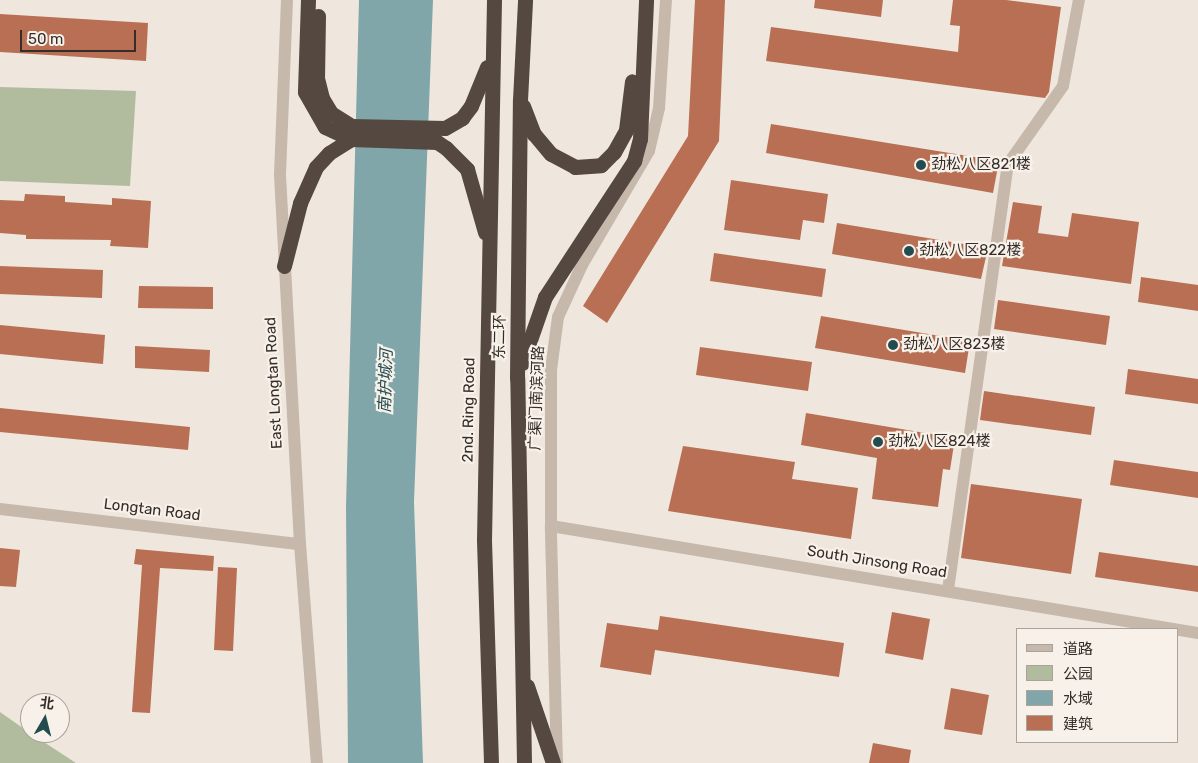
<!DOCTYPE html>
<html>
<head>
<meta charset="utf-8">
<style>
  body { margin:0 }
  #map { position:relative; width:1198px; height:763px; overflow:hidden; background:#efe7dd; font-family:Rubik,"Noto Sans SC",sans-serif }
  div>[style] { position:absolute }
  [style*='--x'] { left:calc(var(--x)*1px); top:calc(var(--y)*1px); width:calc(var(--w)*1px); rotate:calc(var(--a)*1deg) }
  .green>* { inset:0; background:#b1bc9f }
  .water>* { inset:0; background:#80a6a9 }
  .building>* { inset:0; background:#b86f53 }
  .minor>* { height:12px; margin:-6px; padding:0 6px; transform-origin:6px; border-radius:6px; background:#c6b8ab }
  .highway>* { height:15px; margin:-7.5px; padding:0 7.5px; transform-origin:7.5px; border-radius:7.5px; background:#544841 }
  .dots>* { width:14px; height:14px; translate:-50% -50%; box-sizing:border-box; border:2px solid #f7f1e9; border-radius:50% }
  span { translate:-50% -50%; white-space:nowrap; text-align:center; line-height:1.15; -webkit-text-stroke:4.5px #f7f1e9; paint-order:stroke }
  .poi-label { font-size:15px; color:#342d29 }
  .left { translate:0 -50%; text-align:left }
  .street-label { font-size:15px; color:#342d29 }
  .water-label { font-size:16px; color:#234c51; font-style:italic }
  .legend { position:absolute; left:1016px; top:628px; width:162px; height:115px; box-sizing:border-box; background:#f7f1e9; border:1px solid #a9a39c; margin:0; padding:6px 9px; list-style:none; font-size:15px; color:#342d29 }
  .legend li { display:flex; align-items:center; gap:10px; height:25px }
  .legend b { width:25px; border:1px solid #a9a39c }
  .north { position:absolute; left:20px; top:693px; width:50px; height:50px; box-sizing:border-box; background:#f7f1e9; border:1px solid #a9a39c; border-radius:50%; rotate:8deg; font-size:14px; font-weight:700; line-height:20px; text-align:center; color:#342d29 }
  .north::after { content:''; display:block; margin:auto; width:18px; height:22px; background:#234c51; clip-path:polygon(50% 0,100% 100%,50% 72%,0 100%) }
  .scale { position:absolute; left:20px; top:30px; width:116px; height:22px; box-sizing:border-box; border:2px solid #342d29; border-top:0; padding-left:6px; font-size:15px; line-height:18px; white-space:nowrap; color:#342d29; -webkit-text-stroke:4px #f7f1e9; paint-order:stroke }
</style>
</head>
<body>
<div id="map">
  <div class="green">
    <div style="clip-path:polygon(0 87px,136px 91px,130px 186px,0 181px)"></div>
    <div style="clip-path:polygon(0 712px,30px 733px,76px 763px,0 763px)"></div>
  </div>
  <div class="water">
    <div style="clip-path:polygon(359px 0,433px 0,414px 502px,423px 763px,348px 763px,346px 507px)"></div>
  </div>
  <div class="building">
    <div style="clip-path:polygon(695px 0,725px 0,719px 141px,607px 323px,583px 306px,688px 136px)"></div>
    <div style="clip-path:polygon(815px 0,883px 0,881px 17px,814px 8px)"></div>
    <div style="clip-path:polygon(953px 0,1006px 0,1061px 7px,1049px 92px,1045px 98px,766px 61px,771px 27px,958px 52px,960px 26px,950px 25px)"></div>
    <div style="clip-path:polygon(0 14px,148px 23px,146px 61px,0 52px)"></div>
    <div style="clip-path:polygon(771px 124px,999px 161px,993px 193px,766px 153px)"></div>
    <div style="clip-path:polygon(731px 180px,828px 194px,824px 223px,803px 220px,800px 240px,724px 230px)"></div>
    <div style="clip-path:polygon(25px 194px,65px 196px,65px 202px,112px 205px,112px 198px,151px 201px,148px 248px,110px 246px,111px 240px,26px 239px,26px 235px,0 233px,0 200px,24px 201px)"></div>
    <div style="clip-path:polygon(1013px 202px,1042px 206px,1038px 233px,1068px 237px,1072px 213px,1139px 222px,1131px 284px,1002px 266px)"></div>
    <div style="clip-path:polygon(837px 223px,988px 248px,981px 279px,832px 254px)"></div>
    <div style="clip-path:polygon(714px 253px,826px 269px,822px 297px,710px 281px)"></div>
    <div style="clip-path:polygon(0 266px,103px 270px,102px 298px,0 294px)"></div>
    <div style="clip-path:polygon(1141px 277px,1198px 285px,1198px 311px,1138px 302px)"></div>
    <div style="clip-path:polygon(139px 286px,213px 287px,213px 309px,138px 308px)"></div>
    <div style="clip-path:polygon(998px 300px,1110px 316px,1106px 345px,994px 329px)"></div>
    <div style="clip-path:polygon(821px 316px,970px 341px,965px 373px,815px 348px)"></div>
    <div style="clip-path:polygon(0 325px,105px 335px,103px 364px,0 354px)"></div>
    <div style="clip-path:polygon(135px 346px,210px 350px,209px 372px,135px 368px)"></div>
    <div style="clip-path:polygon(700px 347px,812px 362px,808px 391px,696px 375px)"></div>
    <div style="clip-path:polygon(1128px 369px,1198px 379px,1198px 404px,1125px 394px)"></div>
    <div style="clip-path:polygon(984px 391px,1095px 407px,1091px 435px,980px 420px)"></div>
    <div style="clip-path:polygon(0 408px,190px 427px,188px 450px,0 432px)"></div>
    <div style="clip-path:polygon(806px 413px,955px 438px,950px 470px,943px 469px,938px 507px,872px 499px,877px 458px,801px 445px)"></div>
    <div style="clip-path:polygon(683px 446px,795px 462px,792px 479px,858px 488px,851px 539px,668px 511px)"></div>
    <div style="clip-path:polygon(1114px 460px,1198px 472px,1198px 498px,1110px 485px)"></div>
    <div style="clip-path:polygon(971px 484px,1082px 499px,1071px 574px,961px 558px)"></div>
    <div style="clip-path:polygon(0 548px,20px 550px,16px 587px,0 586px)"></div>
    <div style="clip-path:polygon(136px 549px,214px 556px,213px 571px,160px 568px,150px 713px,132px 712px,142px 565px,134px 564px)"></div>
    <div style="clip-path:polygon(1099px 552px,1198px 566px,1198px 592px,1095px 577px)"></div>
    <div style="clip-path:polygon(218px 567px,237px 568px,233px 651px,214px 650px)"></div>
    <div style="clip-path:polygon(892px 612px,930px 619px,923px 660px,885px 653px)"></div>
    <div style="clip-path:polygon(660px 616px,844px 643px,839px 677px,655px 650px,651px 675px,600px 667px,607px 623px,658px 630px)"></div>
    <div style="clip-path:polygon(951px 688px,989px 695px,982px 735px,944px 729px)"></div>
    <div style="clip-path:polygon(873px 743px,911px 750px,909px 763px,869px 763px)"></div>
  </div>
  <div class="minor">
    <div style="--x:287;--y:0;--w:175;--a:92.3"></div>
    <div style="--x:280;--y:175;--w:370;--a:86.9"></div>
    <div style="--x:300;--y:544;--w:220;--a:85.6"></div>
    <div style="--x:0;--y:509;--w:302;--a:6.7"></div>
    <div style="--x:551;--y:526;--w:656;--a:9.39"></div>
    <div style="--x:948;--y:590;--w:430;--a:-82"></div>
    <div style="--x:1008;--y:164;--w:95;--a:-54.8"></div>
    <div style="--x:1063;--y:86;--w:87;--a:-79.5"></div>
    <div style="--x:557;--y:763;--w:237;--a:-91.5"></div>
    <div style="--x:551;--y:526;--w:156;--a:-90"></div>
    <div style="--x:551;--y:370;--w:53;--a:-82.5"></div>
    <div style="--x:558;--y:317;--w:57;--a:-65.2"></div>
    <div style="--x:582;--y:265;--w:132;--a:-59.6"></div>
    <div style="--x:649;--y:151;--w:44;--a:-76.9"></div>
    <div style="--x:659;--y:108;--w:108;--a:-86.3"></div>
  </div>
  <div class="highway">
    <div style="--x:308;--y:0;--w:92;--a:91.9"></div>
    <div style="--x:305;--y:92;--w:40;--a:60.3"></div>
    <div style="--x:325;--y:127;--w:29;--a:25"></div>
    <div style="--x:351;--y:139;--w:86;--a:2"></div>
    <div style="--x:437;--y:142;--w:11;--a:34"></div>
    <div style="--x:446;--y:148;--w:30;--a:45"></div>
    <div style="--x:467;--y:169;--w:66;--a:74.1"></div>
    <div style="--x:318;--y:16;--w:62;--a:90.9"></div>
    <div style="--x:317;--y:78;--w:21;--a:76"></div>
    <div style="--x:322;--y:98;--w:17;--a:59"></div>
    <div style="--x:331;--y:113;--w:25;--a:32"></div>
    <div style="--x:352;--y:126;--w:93;--a:1.2"></div>
    <div style="--x:445;--y:128;--w:20;--a:-30"></div>
    <div style="--x:462;--y:118;--w:15;--a:-53"></div>
    <div style="--x:471;--y:106;--w:42;--a:-67.7"></div>
    <div style="--x:523;--y:106;--w:30;--a:69"></div>
    <div style="--x:534;--y:134;--w:26;--a:50"></div>
    <div style="--x:551;--y:154;--w:27;--a:28"></div>
    <div style="--x:575;--y:167;--w:26;--a:-4"></div>
    <div style="--x:601;--y:165;--w:18;--a:-45"></div>
    <div style="--x:614;--y:152;--w:25;--a:-61"></div>
    <div style="--x:626;--y:130;--w:49;--a:-83"></div>
    <div style="--x:284;--y:266;--w:65;--a:-75.7"></div>
    <div style="--x:300;--y:203;--w:39;--a:-66"></div>
    <div style="--x:316;--y:167;--w:19;--a:-47"></div>
    <div style="--x:329;--y:153;--w:26;--a:-32"></div>
    <div style="--x:522;--y:363;--w:70;--a:-70.8"></div>
    <div style="--x:545;--y:297;--w:163;--a:-56.8"></div>
    <div style="--x:634;--y:161;--w:23;--a:-75"></div>
    <div style="--x:640;--y:139;--w:139;--a:-87.5"></div>
    <div style="--x:527;--y:686;--w:81;--a:71.3"></div>
    <div style="--x:491;--y:763;--w:223;--a:-91.8"></div>
    <div style="--x:484;--y:540;--w:540;--a:-88.94"></div>
    <div style="--x:524;--y:763;--w:385;--a:-91"></div>
    <div style="--x:517;--y:378;--w:278;--a:-89.4"></div>
    <div style="--x:520;--y:100;--w:100;--a:-87.1"></div>
  </div>
  <div class="dots">
    <div style="left:921px;top:165px;background:#234c51"></div>
    <div style="left:909px;top:251px;background:#234c51"></div>
    <div style="left:893px;top:345px;background:#234c51"></div>
    <div style="left:878px;top:442px;background:#234c51"></div>
  </div>
  <div class="poi-label">
    <span class="left" style="left:931px;top:165px">劲松八区821楼</span>
    <span class="left" style="left:919px;top:251px">劲松八区822楼</span>
    <span class="left" style="left:903px;top:345px">劲松八区823楼</span>
    <span class="left" style="left:888px;top:442px">劲松八区824楼</span>
  </div>
  <div class="street-label">
    <span style="left:500px;top:337px;rotate:-89deg">东二环</span>
    <span style="left:274px;top:383px;rotate:-93deg">East Longtan Road</span>
    <span style="left:537px;top:398px;rotate:-88deg">广渠门南滨河路</span>
    <span style="left:469px;top:410px;rotate:-89deg">2nd. Ring Road</span>
    <span style="left:152px;top:510px;rotate:7deg">Longtan Road</span>
    <span style="left:877px;top:562px;rotate:9deg">South Jinsong Road</span>
  </div>
  <div class="water-label">
    <span style="left:386px;top:381px;rotate:-88deg">南护城河</span>
  </div>
  <ul class="legend">
  <li><b style="height:6px;background:#c6b8ab"></b>道路</li>
  <li><b style="height:14px;background:#b1bc9f"></b>公园</li>
  <li><b style="height:14px;background:#80a6a9"></b>水域</li>
  <li><b style="height:14px;background:#b86f53"></b>建筑</li>
  </ul>
  <div class="north">北</div>
  <div class="scale">50 m</div>
</div>
</body>
</html>
